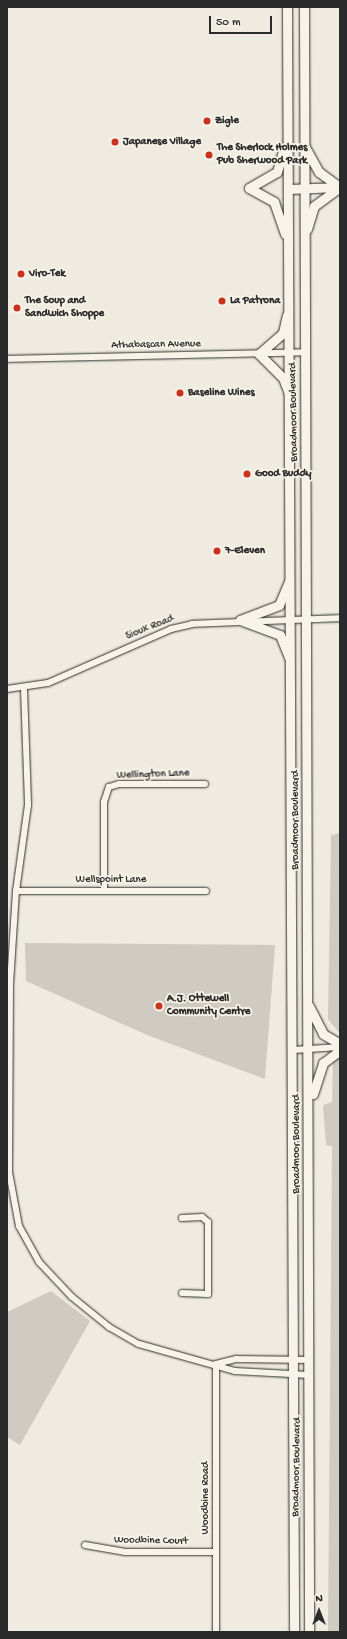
<!DOCTYPE html>
<html>
<head>
<meta charset="utf-8">
<style>
  body { margin:0 }
  #map { position:relative; width:347px; height:1639px; overflow:hidden; background:#efebe0; font-family:"Gochi Hand",sans-serif }
  div>[style] { position:absolute }
  [style*='--x'] { left:calc(var(--x)*1px); top:calc(var(--y)*1px); width:calc(var(--w)*1px); rotate:calc(var(--a)*1deg) }
  .green>* { inset:0; background:#cfcbc2 }
  .roads { filter:drop-shadow(0 0 1px #2b2b2b) drop-shadow(0 0 1px #2b2b2b) }
  .street>* { height:6px; margin:-3px; padding:0 3px; transform-origin:3px; border-radius:3px; background:#f7f3e8 }
  .secondary>* { height:9px; margin:-4.5px; padding:0 4.5px; transform-origin:4.5px; border-radius:4.5px; background:#f7f3e8 }
  .dots>* { width:11px; height:11px; translate:-50% -50%; box-sizing:border-box; border:2px solid #f7f3e8; border-radius:50% }
  span { translate:-50% -50%; white-space:nowrap; text-align:center; line-height:1.15; -webkit-text-stroke:3.5px #f7f3e8; paint-order:stroke }
  .poi-label { font-size:11px; color:#2b2b2b; font-weight:700 }
  .left { translate:0 -50%; text-align:left }
  .street-label { font-size:11px; color:#2b2b2b }
  .frame { position:absolute; inset:0; border:8px solid #2b2b2b; pointer-events:none }
  .north { position:absolute; left:299px; top:1591px; width:40px; height:40px; -webkit-text-stroke:3px #f7f3e8; paint-order:stroke; rotate:0deg; font-size:11px; font-weight:700; line-height:16px; text-align:center; color:#2b2b2b }
  .north::after { content:''; display:block; margin:auto; width:14px; height:18px; background:#2b2b2b; clip-path:polygon(50% 0,100% 100%,50% 72%,0 100%) }
  .scale { position:absolute; left:209px; top:16px; width:63px; height:18px; box-sizing:border-box; border:2px solid #2b2b2b; border-top:0; padding-left:5px; font-size:12px; line-height:14px; white-space:nowrap; color:#2b2b2b; -webkit-text-stroke:3px #f7f3e8; paint-order:stroke }
</style>
</head>
<body>
<div id="map">
  <div class="green">
    <div style="clip-path:polygon(340px 833px,340px 1034px,328px 1019px,331px 835px)"></div>
    <div style="clip-path:polygon(25px 943px,275px 945px,265px 1079px,147px 1035px,26px 981px)"></div>
    <div style="clip-path:polygon(340px 1057px,340px 1632px,328px 1632px,332px 1146px,326px 1145px,323px 1105px,332px 1102px,333px 1058px)"></div>
    <div style="clip-path:polygon(51px 1291px,90px 1321px,20px 1445px,7px 1437px,7px 1312px)"></div>
  </div>
  <div class="roads">
    <div class="street">
      <div style="--x:7;--y:359;--w:298;--a:-1.3"></div>
      <div style="--x:7;--y:689;--w:41;--a:-8.3"></div>
      <div style="--x:48;--y:683;--w:134;--a:-23.7"></div>
      <div style="--x:171;--y:629;--w:22;--a:-13"></div>
      <div style="--x:192;--y:624;--w:148;--a:-2.3"></div>
      <div style="--x:24;--y:689;--w:116;--a:88"></div>
      <div style="--x:28;--y:805;--w:87;--a:97.9"></div>
      <div style="--x:16;--y:891;--w:92;--a:93.7"></div>
      <div style="--x:10;--y:983;--w:189;--a:90.3"></div>
      <div style="--x:9;--y:1172;--w:55;--a:79.5"></div>
      <div style="--x:19;--y:1226;--w:41;--a:60.9"></div>
      <div style="--x:39;--y:1262;--w:48;--a:46.7"></div>
      <div style="--x:72;--y:1297;--w:48;--a:39"></div>
      <div style="--x:109;--y:1327;--w:34;--a:30"></div>
      <div style="--x:139;--y:1344;--w:100;--a:15.7"></div>
      <div style="--x:235;--y:1371;--w:74;--a:3.1"></div>
      <div style="--x:104;--y:890;--w:88;--a:-90"></div>
      <div style="--x:104;--y:802;--w:16;--a:-72"></div>
      <div style="--x:109;--y:787;--w:10;--a:-17"></div>
      <div style="--x:119;--y:784;--w:86;--a:0"></div>
      <div style="--x:16;--y:891;--w:190;--a:0"></div>
      <div style="--x:293;--y:1050;--w:47;--a:-3.7"></div>
      <div style="--x:182;--y:1218;--w:20;--a:-3"></div>
      <div style="--x:202;--y:1217;--w:8;--a:40"></div>
      <div style="--x:208;--y:1222;--w:72;--a:90"></div>
      <div style="--x:208;--y:1294;--w:26;--a:-178"></div>
      <div style="--x:216;--y:1364;--w:268;--a:90"></div>
      <div style="--x:216;--y:1364;--w:21;--a:-14"></div>
      <div style="--x:236;--y:1359;--w:73;--a:0.8"></div>
      <div style="--x:85;--y:1545;--w:41;--a:9.9"></div>
      <div style="--x:125;--y:1552;--w:91;--a:0"></div>
    </div>
    <div class="secondary">
      <div style="--x:287;--y:7;--w:1625;--a:89.75"></div>
      <div style="--x:304;--y:7;--w:1625;--a:89.82"></div>
      <div style="--x:305;--y:147;--w:29;--a:61"></div>
      <div style="--x:319;--y:172;--w:26;--a:36"></div>
      <div style="--x:249;--y:188;--w:32;--a:-30"></div>
      <div style="--x:277;--y:172;--w:26;--a:-74"></div>
      <div style="--x:249;--y:188;--w:29;--a:29"></div>
      <div style="--x:274;--y:202;--w:34;--a:71"></div>
      <div style="--x:289;--y:189;--w:50;--a:-2.3"></div>
      <div style="--x:307;--y:229;--w:24;--a:-73"></div>
      <div style="--x:314;--y:206;--w:32;--a:-36"></div>
      <div style="--x:287;--y:315;--w:18;--a:103"></div>
      <div style="--x:283;--y:333;--w:32;--a:139"></div>
      <div style="--x:259;--y:354;--w:34;--a:45"></div>
      <div style="--x:283;--y:378;--w:14;--a:69"></div>
      <div style="--x:240;--y:620;--w:42;--a:-21"></div>
      <div style="--x:279;--y:605;--w:26;--a:-67"></div>
      <div style="--x:240;--y:620;--w:43;--a:20.6"></div>
      <div style="--x:280;--y:635;--w:24;--a:68"></div>
      <div style="--x:309;--y:1006;--w:31;--a:63"></div>
      <div style="--x:323;--y:1034;--w:20;--a:30"></div>
      <div style="--x:313;--y:1094;--w:33;--a:-72"></div>
      <div style="--x:323;--y:1063;--w:21;--a:-37"></div>
    </div>
  </div>
  <div class="dots">
    <div style="left:207px;top:121px;background:#c8321e"></div>
    <div style="left:115px;top:142px;background:#c8321e"></div>
    <div style="left:209px;top:155px;background:#c8321e"></div>
    <div style="left:21px;top:274px;background:#c8321e"></div>
    <div style="left:222px;top:301px;background:#c8321e"></div>
    <div style="left:17px;top:308px;background:#c8321e"></div>
    <div style="left:180px;top:393px;background:#c8321e"></div>
    <div style="left:247px;top:474px;background:#c8321e"></div>
    <div style="left:217px;top:551px;background:#c8321e"></div>
    <div style="left:159px;top:1006px;background:#c8321e"></div>
  </div>
  <div class="poi-label">
    <span class="left" style="left:215px;top:121px">Zigle</span>
    <span class="left" style="left:123px;top:142px">Japanese Village</span>
    <span class="left" style="left:217px;top:155px">The Sherlock Holmes<br>Pub Sherwood Park</span>
    <span class="left" style="left:29px;top:274px">Viro-Tek</span>
    <span class="left" style="left:230px;top:301px">La Patrona</span>
    <span class="left" style="left:25px;top:308px">The Soup and<br>Sandwich Shoppe</span>
    <span class="left" style="left:188px;top:393px">Baseline Wines</span>
    <span class="left" style="left:255px;top:474px">Good Buddy</span>
    <span class="left" style="left:225px;top:551px">7-Eleven</span>
    <span class="left" style="left:167px;top:1006px">A.J. Ottewell<br>Community Centre</span>
  </div>
  <div class="street-label">
    <span style="left:156px;top:345px;rotate:-1deg">Athabascan Avenue</span>
    <span style="left:294px;top:412px;rotate:-91deg">Broadmoor Boulevard</span>
    <span style="left:150px;top:628px;rotate:-22deg">Sioux Road</span>
    <span style="left:153px;top:775px;rotate:-2deg">Wellington Lane</span>
    <span style="left:296px;top:820px;rotate:-90deg">Broadmoor Boulevard</span>
    <span style="left:111px;top:880px">Wellspoint Lane</span>
    <span style="left:297px;top:1144px;rotate:-90deg">Broadmoor Boulevard</span>
    <span style="left:297px;top:1467px;rotate:-89deg">Broadmoor Boulevard</span>
    <span style="left:206px;top:1498px;rotate:-90deg">Woodbine Road</span>
    <span style="left:151px;top:1541px;rotate:1deg">Woodbine Court</span>
  </div>
  <div class="frame"></div>
  <div class="north">N</div>
  <div class="scale">50 m</div>
</div>
</body>
</html>
